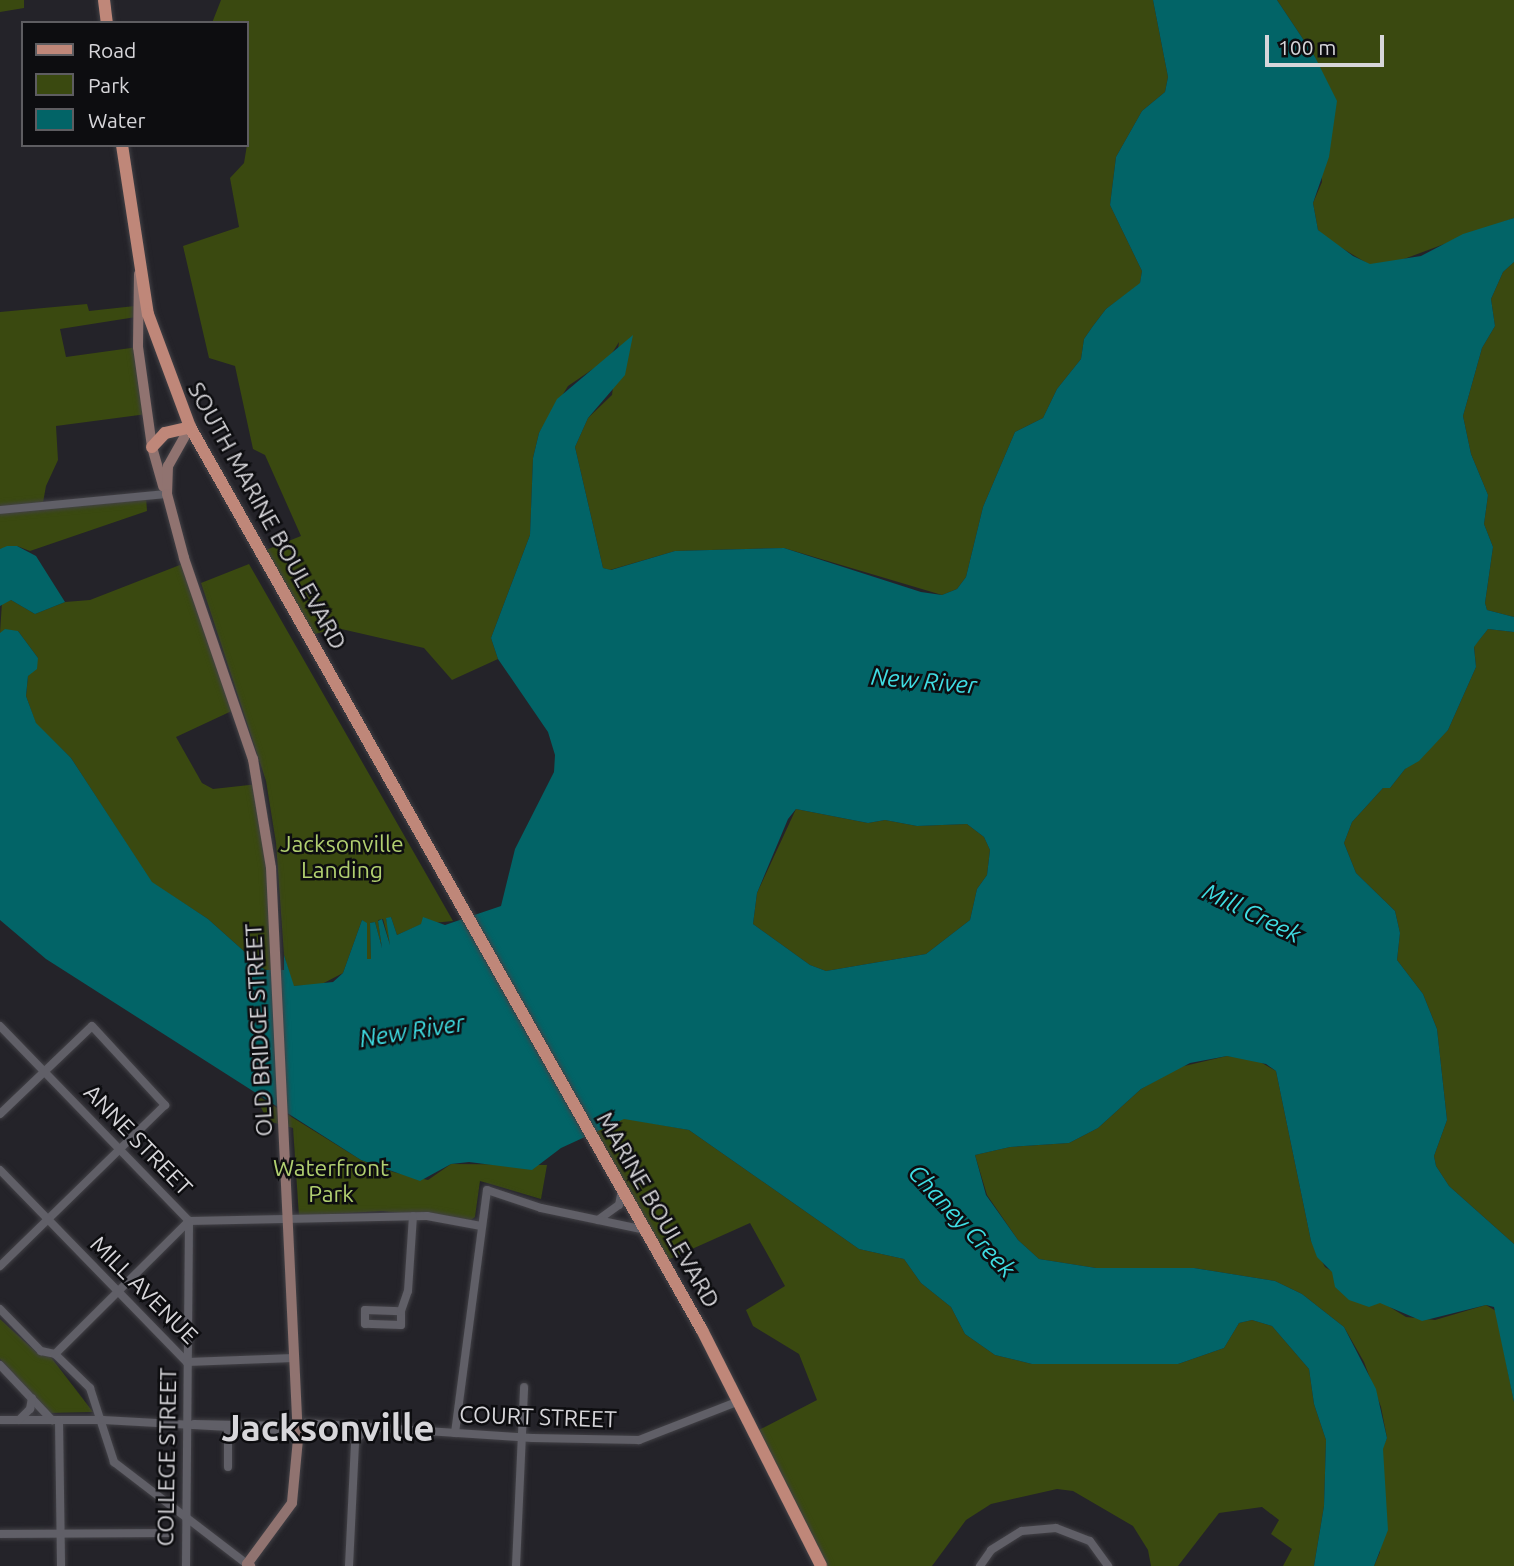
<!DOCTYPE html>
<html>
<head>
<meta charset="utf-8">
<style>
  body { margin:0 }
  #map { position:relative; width:1514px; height:1566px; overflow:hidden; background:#242329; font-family:Ubuntu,sans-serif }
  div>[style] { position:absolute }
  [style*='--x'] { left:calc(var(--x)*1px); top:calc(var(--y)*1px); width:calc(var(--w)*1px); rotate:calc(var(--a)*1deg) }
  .green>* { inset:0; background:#3a4910 }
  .water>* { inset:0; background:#026467 }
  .roads { filter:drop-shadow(0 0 2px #424146) drop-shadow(0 0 2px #424146) }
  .street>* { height:8px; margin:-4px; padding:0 4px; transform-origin:4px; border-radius:4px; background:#605f67 }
  .secondary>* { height:10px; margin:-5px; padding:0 5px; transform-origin:5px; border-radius:5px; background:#907370 }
  .primary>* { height:12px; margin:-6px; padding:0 6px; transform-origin:6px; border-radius:6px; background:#bf8779 }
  span { translate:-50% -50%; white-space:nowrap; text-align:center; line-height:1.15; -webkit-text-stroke:5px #0d0d10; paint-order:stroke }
  .street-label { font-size:23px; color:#d7d6da }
  .park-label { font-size:23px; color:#b1cf70 }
  .water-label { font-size:24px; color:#3fdde3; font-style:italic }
  .town-label { font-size:37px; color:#d7d6da; font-weight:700 }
  .legend { position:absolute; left:21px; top:21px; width:228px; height:126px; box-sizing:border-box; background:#0d0d10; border:2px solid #5e5d61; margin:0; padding:9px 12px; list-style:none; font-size:21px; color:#d7d6da }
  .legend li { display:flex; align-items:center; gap:14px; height:35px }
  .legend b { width:35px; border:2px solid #5e5d61 }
  .scale { position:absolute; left:1265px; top:35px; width:119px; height:32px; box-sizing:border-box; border:4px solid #d7d6da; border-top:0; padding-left:9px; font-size:21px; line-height:24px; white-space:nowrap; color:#d7d6da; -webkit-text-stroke:5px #0d0d10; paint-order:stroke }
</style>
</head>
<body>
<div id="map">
  <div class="green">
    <div style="clip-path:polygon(0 0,24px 0,24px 8px,0 12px)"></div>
    <div style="clip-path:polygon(221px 0,1153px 0,1168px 77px,1165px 92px,1142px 111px,1116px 157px,1110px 205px,1142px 271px,1140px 284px,1106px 309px,1093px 326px,1084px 339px,1081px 359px,1057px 389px,1043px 418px,1015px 432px,983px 507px,966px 577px,957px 589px,942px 595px,784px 548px,675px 551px,610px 570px,603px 568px,575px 447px,588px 418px,612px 395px,619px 342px,609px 358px,568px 386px,539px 433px,533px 458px,530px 535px,491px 638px,498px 659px,452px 680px,424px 648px,337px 628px,308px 636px,261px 552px,301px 536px,265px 455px,253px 449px,235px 366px,209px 358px,183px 246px,239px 227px,230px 178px,244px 163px,247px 145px,247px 23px,212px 23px)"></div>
    <div style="clip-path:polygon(1277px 0,1514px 0,1514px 218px,1396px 262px,1370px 265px,1330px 241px,1318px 230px,1313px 203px,1322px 182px,1315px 57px)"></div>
    <div style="clip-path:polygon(1514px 262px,1514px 617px,1487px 610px,1485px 603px,1493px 547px,1484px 524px,1488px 495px,1471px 454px,1463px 416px,1482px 348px,1495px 326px,1491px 299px,1503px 272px)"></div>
    <div style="clip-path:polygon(87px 304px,89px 311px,135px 306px,136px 317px,60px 329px,66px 357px,138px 347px,147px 414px,56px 426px,58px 460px,46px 486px,42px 508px,146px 497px,147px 511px,30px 551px,17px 546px,0 549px,0 312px)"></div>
    <div style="clip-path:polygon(185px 563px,236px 709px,176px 737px,202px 783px,213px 789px,259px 784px,277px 970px,265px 970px,208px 919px,152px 883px,71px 758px,36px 724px,26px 696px,28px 676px,38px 658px,18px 631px,0 633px,2px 602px,11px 600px,35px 614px,65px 602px,90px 600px)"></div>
    <div style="clip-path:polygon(249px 564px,453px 921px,422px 924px,397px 935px,391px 917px,386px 919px,393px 944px,390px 945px,383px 919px,378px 920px,382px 948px,375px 922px,370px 923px,371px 959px,367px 959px,367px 924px,362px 920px,343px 973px,320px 985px,293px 986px,284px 955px,276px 843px,266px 781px,201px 583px)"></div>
    <div style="clip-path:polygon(1488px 629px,1514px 632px,1514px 1244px,1449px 1186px,1436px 1166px,1434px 1156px,1447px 1120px,1437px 1029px,1423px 994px,1397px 960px,1400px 933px,1395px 911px,1356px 873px,1344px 843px,1352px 822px,1383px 788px,1390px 788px,1405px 769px,1448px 730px,1476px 667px,1474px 646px)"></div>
    <div style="clip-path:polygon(796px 809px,868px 823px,885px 820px,917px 826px,967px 824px,984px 837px,990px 850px,987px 875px,977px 889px,970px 920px,926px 954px,826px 971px,810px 965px,753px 924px,757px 893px)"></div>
    <div style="clip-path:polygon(1227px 1056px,1255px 1059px,1276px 1071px,1311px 1241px,1325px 1267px,1406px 1317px,1435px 1320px,1486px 1305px,1496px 1311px,1514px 1402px,1514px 1566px,1374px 1566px,1380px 1552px,1382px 1449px,1387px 1438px,1381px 1407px,1364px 1362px,1344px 1327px,1302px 1294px,1275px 1281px,1194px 1268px,1096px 1268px,1039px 1259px,1018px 1240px,987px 1195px,975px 1155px,1010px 1147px,1069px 1143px,1098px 1128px,1141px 1089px,1180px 1067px)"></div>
    <div style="clip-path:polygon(261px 1098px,361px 1160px,393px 1172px,428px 1180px,451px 1164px,547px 1165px,541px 1199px,480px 1181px,475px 1217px,471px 1220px,382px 1211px,299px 1216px,293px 1128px,268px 1121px,257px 1100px)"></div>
    <div style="clip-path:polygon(624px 1118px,689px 1130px,859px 1249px,904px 1259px,921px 1283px,951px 1307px,965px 1334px,995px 1355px,1032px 1364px,1178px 1364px,1224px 1348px,1239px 1323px,1252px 1320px,1272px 1326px,1309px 1369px,1314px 1404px,1326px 1440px,1324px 1506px,1314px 1566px,1283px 1566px,1292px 1549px,1271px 1534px,1279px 1520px,1262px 1507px,1219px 1513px,1178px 1566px,1151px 1566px,1148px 1550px,1133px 1526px,1073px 1491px,1057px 1489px,991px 1504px,966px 1520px,932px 1566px,821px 1566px,755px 1432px,817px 1400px,799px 1354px,753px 1326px,746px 1310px,785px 1286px,750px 1223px,663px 1262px,590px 1132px)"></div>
    <div style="clip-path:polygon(0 1319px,36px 1352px,50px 1356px,93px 1412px,49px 1413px,0 1359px)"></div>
  </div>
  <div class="water">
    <div style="clip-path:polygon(evenodd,1153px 0,1277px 0,1315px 57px,1337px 101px,1329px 157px,1313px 203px,1318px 230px,1353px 256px,1370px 264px,1421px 256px,1463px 234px,1514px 218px,1514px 262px,1503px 272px,1491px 299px,1495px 326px,1482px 348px,1463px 416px,1471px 454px,1488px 495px,1484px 524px,1493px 547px,1485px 603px,1487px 610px,1514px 617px,1514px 632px,1488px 629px,1480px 639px,1474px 647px,1476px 667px,1448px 730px,1419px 761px,1405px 769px,1390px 788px,1383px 788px,1352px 822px,1344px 843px,1356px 873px,1395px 911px,1400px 933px,1397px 960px,1423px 994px,1437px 1029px,1447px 1120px,1434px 1156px,1436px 1166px,1449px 1186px,1514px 1244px,1514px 1402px,1494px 1307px,1486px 1305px,1422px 1321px,1380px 1303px,1369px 1307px,1349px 1300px,1335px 1287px,1332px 1272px,1317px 1257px,1311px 1241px,1276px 1071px,1266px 1064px,1227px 1056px,1190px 1063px,1141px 1089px,1098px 1128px,1069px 1143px,1010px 1147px,975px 1155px,986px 1195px,1018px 1240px,1039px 1259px,1096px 1268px,1194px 1268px,1275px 1281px,1302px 1294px,1344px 1327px,1376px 1389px,1387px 1438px,1383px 1449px,1388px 1530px,1374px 1566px,1314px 1566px,1324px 1506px,1326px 1440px,1314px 1404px,1309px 1369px,1272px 1326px,1252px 1320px,1239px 1323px,1224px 1348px,1178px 1364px,1032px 1364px,995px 1355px,965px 1334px,951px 1307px,921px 1283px,904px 1259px,859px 1249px,689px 1130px,624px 1119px,561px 1148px,532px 1170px,469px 1162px,451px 1164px,420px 1181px,361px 1160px,46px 959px,0 920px,0 633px,5px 629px,18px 631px,38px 658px,37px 669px,28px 676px,26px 696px,36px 723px,71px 758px,152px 882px,208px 919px,265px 970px,284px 970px,284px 955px,294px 986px,333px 982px,343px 973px,362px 920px,367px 923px,367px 959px,371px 959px,370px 923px,375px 922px,382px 948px,378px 921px,382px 919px,390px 945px,386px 918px,391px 917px,397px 935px,421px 924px,423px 917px,445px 925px,501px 906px,515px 849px,554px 772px,555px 755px,548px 732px,498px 659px,491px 638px,530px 535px,533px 458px,539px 433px,557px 399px,633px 335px,625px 375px,588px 418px,575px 447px,603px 568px,611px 570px,675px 551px,784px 548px,921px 592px,942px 595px,957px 589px,966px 577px,983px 507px,1015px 432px,1043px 418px,1057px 389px,1081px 359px,1084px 339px,1093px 326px,1106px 309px,1140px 283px,1142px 271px,1110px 205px,1116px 157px,1142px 111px,1165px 92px,1168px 77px,1153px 0,796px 809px,868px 823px,885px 820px,917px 826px,967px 824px,984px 837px,990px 850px,987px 875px,977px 889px,970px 920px,926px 954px,826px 971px,810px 965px,753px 924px,757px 893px,788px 819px,796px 809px)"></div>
    <div style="clip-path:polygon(7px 546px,17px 546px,36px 556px,65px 602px,35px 614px,11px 600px,0 606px,0 549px)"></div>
  </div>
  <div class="roads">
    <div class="street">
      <div style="--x:0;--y:510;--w:168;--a:-5.5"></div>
      <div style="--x:0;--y:1026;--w:272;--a:45.9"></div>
      <div style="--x:189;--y:1221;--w:238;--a:-1.2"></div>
      <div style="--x:427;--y:1216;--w:55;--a:10.5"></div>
      <div style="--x:0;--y:1114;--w:127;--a:-43.7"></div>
      <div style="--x:92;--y:1026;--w:108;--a:47.3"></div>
      <div style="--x:165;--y:1105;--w:231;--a:135.7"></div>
      <div style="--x:0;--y:1170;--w:268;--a:45.8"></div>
      <div style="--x:187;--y:1362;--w:107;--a:-2.1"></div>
      <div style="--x:598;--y:1220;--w:26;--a:-36"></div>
      <div style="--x:619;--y:1205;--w:15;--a:-79"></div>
      <div style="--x:0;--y:1309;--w:59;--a:45.7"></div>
      <div style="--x:41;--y:1351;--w:14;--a:12"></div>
      <div style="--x:55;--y:1354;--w:49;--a:44.2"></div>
      <div style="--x:90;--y:1388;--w:78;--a:72"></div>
      <div style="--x:114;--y:1462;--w:168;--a:37.5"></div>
      <div style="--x:401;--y:1311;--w:14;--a:90"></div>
      <div style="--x:401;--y:1325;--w:36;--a:-178"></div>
      <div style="--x:365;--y:1324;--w:14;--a:-90"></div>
      <div style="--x:365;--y:1310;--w:36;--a:2"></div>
      <div style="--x:401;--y:1311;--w:21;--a:-71"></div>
      <div style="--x:408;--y:1291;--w:75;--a:-86.2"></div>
      <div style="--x:55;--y:1354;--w:189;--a:-44.8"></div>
      <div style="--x:0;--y:1365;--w:76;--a:46.6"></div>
      <div style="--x:0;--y:1420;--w:103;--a:0"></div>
      <div style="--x:103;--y:1420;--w:180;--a:3.2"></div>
      <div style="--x:283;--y:1430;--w:23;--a:-18"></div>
      <div style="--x:305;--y:1423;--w:228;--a:3.8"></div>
      <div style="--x:533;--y:1438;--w:106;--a:1.1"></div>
      <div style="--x:639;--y:1440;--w:107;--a:-21.3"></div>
      <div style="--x:19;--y:1420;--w:16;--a:-45"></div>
      <div style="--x:30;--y:1409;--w:11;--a:-80"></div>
      <div style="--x:59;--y:1420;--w:146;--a:89.2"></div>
      <div style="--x:194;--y:1424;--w:94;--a:1.2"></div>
      <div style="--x:228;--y:1428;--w:39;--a:90"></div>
      <div style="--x:455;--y:1433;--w:245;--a:-82.5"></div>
      <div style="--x:487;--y:1190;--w:57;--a:18.4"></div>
      <div style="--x:541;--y:1208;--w:106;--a:11.9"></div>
      <div style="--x:0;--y:1534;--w:168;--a:-0.3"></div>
      <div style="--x:186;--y:1566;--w:345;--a:-89.5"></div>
      <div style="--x:349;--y:1566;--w:124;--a:-87.2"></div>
      <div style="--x:355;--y:1442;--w:16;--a:-52"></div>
      <div style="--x:516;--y:1566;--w:179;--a:-87.4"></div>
      <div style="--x:980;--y:1566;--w:19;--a:-55"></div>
      <div style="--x:991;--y:1550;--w:36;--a:-32"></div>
      <div style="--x:1022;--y:1531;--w:34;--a:-5"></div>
      <div style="--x:1056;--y:1528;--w:36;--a:21"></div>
      <div style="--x:1090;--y:1541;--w:31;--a:54"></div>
    </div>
    <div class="secondary">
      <div style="--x:139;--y:274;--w:73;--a:90.8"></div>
      <div style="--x:138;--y:347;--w:101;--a:82"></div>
      <div style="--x:152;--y:447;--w:41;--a:74.2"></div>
      <div style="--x:190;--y:427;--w:45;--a:119.4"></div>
      <div style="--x:168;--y:466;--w:28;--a:92"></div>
      <div style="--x:167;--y:494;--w:66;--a:75.1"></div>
      <div style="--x:184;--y:558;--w:213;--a:71.1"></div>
      <div style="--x:253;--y:759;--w:110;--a:80.6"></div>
      <div style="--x:271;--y:868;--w:572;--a:87.29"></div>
      <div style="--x:298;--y:1439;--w:64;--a:95.4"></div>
      <div style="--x:292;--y:1503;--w:76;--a:126.4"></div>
      <div style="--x:247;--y:1564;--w:4;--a:34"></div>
    </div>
    <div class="primary">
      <div style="--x:104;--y:0;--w:23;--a:83"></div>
      <div style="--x:122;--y:145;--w:171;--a:81.3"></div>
      <div style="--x:148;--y:314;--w:121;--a:69.6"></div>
      <div style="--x:190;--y:427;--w:1038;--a:60.45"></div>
      <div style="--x:702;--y:1330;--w:264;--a:63.2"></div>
      <div style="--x:152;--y:447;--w:19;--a:-47"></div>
      <div style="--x:165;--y:433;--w:26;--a:-13"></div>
    </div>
  </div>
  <div class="street-label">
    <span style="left:267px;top:516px;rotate:61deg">SOUTH MARINE BOULEVARD</span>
    <span style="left:259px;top:1030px;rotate:-93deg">OLD BRIDGE STREET</span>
    <span style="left:138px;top:1140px;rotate:46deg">ANNE STREET</span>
    <span style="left:658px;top:1210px;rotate:60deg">MARINE BOULEVARD</span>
    <span style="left:144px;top:1290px;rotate:45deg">MILL AVENUE</span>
    <span style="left:538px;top:1417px;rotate:2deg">COURT STREET</span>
    <span style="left:167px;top:1457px;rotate:-89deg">COLLEGE STREET</span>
  </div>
  <div class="park-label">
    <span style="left:342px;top:857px">Jacksonville<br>Landing</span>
    <span style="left:331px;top:1181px">Waterfront<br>Park</span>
  </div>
  <div class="water-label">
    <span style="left:924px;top:681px;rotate:5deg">New River</span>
    <span style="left:1252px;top:913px;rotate:26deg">Mill Creek</span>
    <span style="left:412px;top:1031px;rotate:-9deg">New River</span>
    <span style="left:962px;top:1221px;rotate:47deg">Chaney Creek</span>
  </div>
  <div class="town-label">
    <span style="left:328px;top:1428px">Jacksonville</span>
  </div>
  <ul class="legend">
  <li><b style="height:9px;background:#bf8779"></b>Road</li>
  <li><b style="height:19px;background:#3a4910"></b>Park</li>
  <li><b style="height:19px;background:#026467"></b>Water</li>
  </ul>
  <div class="scale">100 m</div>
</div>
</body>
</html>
